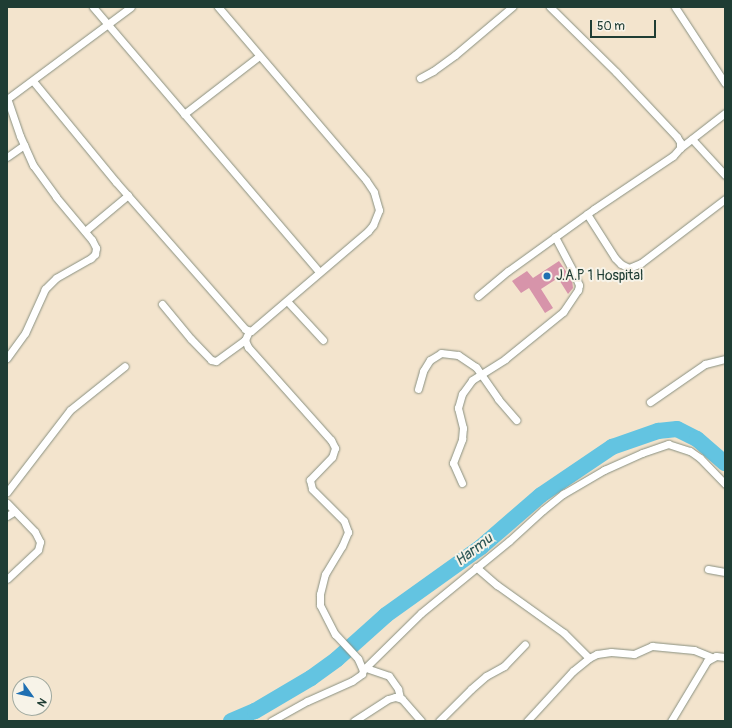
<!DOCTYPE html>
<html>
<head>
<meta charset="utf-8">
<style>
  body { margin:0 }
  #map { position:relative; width:732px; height:728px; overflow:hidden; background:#f3e4cd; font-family:Pangolin,sans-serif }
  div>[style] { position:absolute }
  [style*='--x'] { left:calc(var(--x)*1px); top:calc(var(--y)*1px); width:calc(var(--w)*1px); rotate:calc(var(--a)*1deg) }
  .river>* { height:16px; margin:-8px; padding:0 8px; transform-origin:8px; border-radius:8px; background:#63c4e1 }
  .building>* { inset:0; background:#d794aa }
  .roads { filter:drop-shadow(0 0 1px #899080) drop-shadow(0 0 1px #899080) }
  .minor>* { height:7px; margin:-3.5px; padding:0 3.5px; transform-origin:3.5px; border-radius:3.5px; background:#fff }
  .dots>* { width:11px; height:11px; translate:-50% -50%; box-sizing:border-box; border:2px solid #f7f3e8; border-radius:50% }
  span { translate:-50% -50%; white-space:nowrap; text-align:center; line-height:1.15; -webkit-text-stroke:4px #f7f3e8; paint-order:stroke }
  .poi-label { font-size:14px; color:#1f3d34 }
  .left { translate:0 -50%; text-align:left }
  .water-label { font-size:15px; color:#2d5857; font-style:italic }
  .frame { position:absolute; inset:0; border:8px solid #1f3d34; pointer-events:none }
  .north { position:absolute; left:12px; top:676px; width:40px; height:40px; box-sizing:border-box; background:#f7f3e8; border:1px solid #a1aaa0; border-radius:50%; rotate:123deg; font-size:11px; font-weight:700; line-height:16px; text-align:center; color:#1f3d34 }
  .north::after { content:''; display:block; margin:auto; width:14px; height:18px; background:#1f6fb2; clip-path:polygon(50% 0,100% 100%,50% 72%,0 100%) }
  .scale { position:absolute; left:590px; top:20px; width:66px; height:18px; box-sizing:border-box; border:2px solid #1f3d34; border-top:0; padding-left:5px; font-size:12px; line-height:14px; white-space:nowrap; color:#1f3d34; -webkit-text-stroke:3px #f7f3e8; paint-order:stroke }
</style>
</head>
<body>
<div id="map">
  <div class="river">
    <div style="--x:231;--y:721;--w:26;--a:-23"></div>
    <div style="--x:255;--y:711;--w:65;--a:-30.5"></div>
    <div style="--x:311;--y:678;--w:32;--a:-36"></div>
    <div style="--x:337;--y:659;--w:66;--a:-41.9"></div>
    <div style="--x:386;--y:615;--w:117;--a:-35.6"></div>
    <div style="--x:481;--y:547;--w:79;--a:-40.9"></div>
    <div style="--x:541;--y:495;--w:86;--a:-34.1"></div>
    <div style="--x:612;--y:447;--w:49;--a:-19.2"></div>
    <div style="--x:658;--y:431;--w:19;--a:-6"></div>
    <div style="--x:677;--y:429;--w:22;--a:27"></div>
    <div style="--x:697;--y:439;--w:37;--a:41"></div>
  </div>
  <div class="building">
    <div style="clip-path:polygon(559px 261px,572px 280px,573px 288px,568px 294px,558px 278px,541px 289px,553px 308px,545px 313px,529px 288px,521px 293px,512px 281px,527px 271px,533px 278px)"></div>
  </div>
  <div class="roads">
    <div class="minor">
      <div style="--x:93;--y:7;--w:348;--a:49.5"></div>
      <div style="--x:675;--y:7;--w:91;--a:56.7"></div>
      <div style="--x:420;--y:78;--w:15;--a:-28"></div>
      <div style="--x:433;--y:71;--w:27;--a:-36"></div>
      <div style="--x:455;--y:55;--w:75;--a:-40.1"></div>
      <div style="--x:33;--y:81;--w:131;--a:50.6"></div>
      <div style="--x:116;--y:182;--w:196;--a:48.7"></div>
      <div style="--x:245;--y:329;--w:6;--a:18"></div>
      <div style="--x:251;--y:331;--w:154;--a:-40.5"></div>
      <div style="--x:368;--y:231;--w:8;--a:-50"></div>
      <div style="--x:373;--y:225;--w:16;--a:-68"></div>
      <div style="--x:379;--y:210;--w:19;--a:-106"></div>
      <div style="--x:374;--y:192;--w:14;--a:-124"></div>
      <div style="--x:366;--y:180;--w:228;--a:-130.5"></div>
      <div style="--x:7;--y:98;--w:40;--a:71.1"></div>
      <div style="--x:20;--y:136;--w:32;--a:66"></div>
      <div style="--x:33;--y:165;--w:39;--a:54"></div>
      <div style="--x:56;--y:197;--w:56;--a:50.1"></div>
      <div style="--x:92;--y:240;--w:9;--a:63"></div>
      <div style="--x:96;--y:248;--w:6;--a:99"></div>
      <div style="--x:95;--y:254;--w:6;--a:135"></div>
      <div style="--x:91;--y:258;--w:40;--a:150.3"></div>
      <div style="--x:56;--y:278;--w:16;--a:135"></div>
      <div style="--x:45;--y:289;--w:48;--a:114.4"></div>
      <div style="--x:25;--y:333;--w:31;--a:126"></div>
      <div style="--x:7;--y:99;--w:154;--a:-36.6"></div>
      <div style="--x:184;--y:114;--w:95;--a:-37.7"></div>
      <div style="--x:692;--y:139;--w:49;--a:47.5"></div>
      <div style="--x:680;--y:148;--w:57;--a:-37.9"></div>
      <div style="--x:7;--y:157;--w:21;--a:-35"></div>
      <div style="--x:587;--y:214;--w:52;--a:57.5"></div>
      <div style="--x:615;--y:258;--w:8;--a:45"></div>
      <div style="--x:621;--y:264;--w:9;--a:27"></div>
      <div style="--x:629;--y:268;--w:13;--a:-23"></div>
      <div style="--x:641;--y:263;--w:106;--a:-37.3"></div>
      <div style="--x:85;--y:231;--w:56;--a:-39.9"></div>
      <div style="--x:478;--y:296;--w:39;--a:-40"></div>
      <div style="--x:508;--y:271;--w:106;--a:-35.8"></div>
      <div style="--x:594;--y:209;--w:95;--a:-33.9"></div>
      <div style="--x:673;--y:156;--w:11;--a:-49"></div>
      <div style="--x:680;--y:148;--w:6;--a:-90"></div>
      <div style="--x:680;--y:142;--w:6;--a:-121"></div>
      <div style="--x:677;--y:137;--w:89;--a:-133.2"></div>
      <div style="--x:616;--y:72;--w:93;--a:-135.4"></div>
      <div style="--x:287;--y:301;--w:53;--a:47.3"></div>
      <div style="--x:162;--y:304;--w:45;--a:50.4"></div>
      <div style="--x:191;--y:339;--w:29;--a:46"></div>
      <div style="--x:211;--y:360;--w:5;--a:11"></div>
      <div style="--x:216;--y:361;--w:36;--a:-36"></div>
      <div style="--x:249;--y:331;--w:10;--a:114"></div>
      <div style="--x:245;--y:340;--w:8;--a:67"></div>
      <div style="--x:248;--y:347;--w:125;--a:48.3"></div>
      <div style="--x:331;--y:440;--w:9;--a:63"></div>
      <div style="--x:335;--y:448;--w:9;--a:108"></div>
      <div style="--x:332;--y:457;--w:32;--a:134"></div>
      <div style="--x:310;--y:480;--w:9;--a:77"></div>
      <div style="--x:312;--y:489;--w:45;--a:45"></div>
      <div style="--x:344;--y:521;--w:12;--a:70"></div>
      <div style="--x:348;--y:532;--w:15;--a:113"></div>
      <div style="--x:342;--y:546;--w:33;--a:121"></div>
      <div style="--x:325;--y:574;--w:21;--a:104"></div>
      <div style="--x:320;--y:594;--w:11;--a:90"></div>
      <div style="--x:320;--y:605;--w:33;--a:63"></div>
      <div style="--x:335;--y:634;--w:34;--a:47"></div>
      <div style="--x:358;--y:659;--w:12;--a:66"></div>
      <div style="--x:363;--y:670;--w:4;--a:104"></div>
      <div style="--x:362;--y:674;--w:12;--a:145"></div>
      <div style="--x:352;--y:681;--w:49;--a:156"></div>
      <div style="--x:307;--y:701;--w:41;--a:150.9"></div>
      <div style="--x:418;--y:389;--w:19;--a:-74"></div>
      <div style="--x:423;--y:371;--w:13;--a:-58"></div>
      <div style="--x:430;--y:360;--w:13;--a:-32"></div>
      <div style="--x:441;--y:353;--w:17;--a:7"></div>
      <div style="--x:458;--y:355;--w:22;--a:34"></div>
      <div style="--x:476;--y:367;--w:39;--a:55"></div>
      <div style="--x:498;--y:399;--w:28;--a:49"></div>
      <div style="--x:650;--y:402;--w:67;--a:-34.6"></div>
      <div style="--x:705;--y:364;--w:21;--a:-14"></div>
      <div style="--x:462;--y:483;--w:22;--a:-114"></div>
      <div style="--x:453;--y:463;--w:26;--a:-69"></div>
      <div style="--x:462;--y:439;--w:11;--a:-85"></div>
      <div style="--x:463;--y:428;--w:21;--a:-104"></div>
      <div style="--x:458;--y:408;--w:15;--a:-74"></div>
      <div style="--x:462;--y:394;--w:17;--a:-54"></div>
      <div style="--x:472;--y:380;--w:39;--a:-32"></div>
      <div style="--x:505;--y:359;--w:75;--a:-39"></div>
      <div style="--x:563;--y:312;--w:27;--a:-56"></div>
      <div style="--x:578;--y:290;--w:5;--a:-79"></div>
      <div style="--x:579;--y:285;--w:13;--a:-113"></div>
      <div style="--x:574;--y:273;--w:41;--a:-117.8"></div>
      <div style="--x:7;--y:492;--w:103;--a:-52.5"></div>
      <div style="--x:70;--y:410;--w:70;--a:-38.7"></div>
      <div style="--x:7;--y:503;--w:40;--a:46"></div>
      <div style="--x:35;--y:532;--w:11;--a:63"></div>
      <div style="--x:40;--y:542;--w:8;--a:104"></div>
      <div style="--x:38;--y:550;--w:42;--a:136.9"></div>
      <div style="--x:7;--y:516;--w:9;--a:-32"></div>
      <div style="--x:476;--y:567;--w:28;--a:41"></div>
      <div style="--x:497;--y:585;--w:82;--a:35.6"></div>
      <div style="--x:564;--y:633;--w:35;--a:45"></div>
      <div style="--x:708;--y:569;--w:17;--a:10"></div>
      <div style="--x:366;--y:668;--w:24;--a:19"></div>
      <div style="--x:389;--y:676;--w:16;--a:55"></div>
      <div style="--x:398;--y:689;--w:9;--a:77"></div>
      <div style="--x:363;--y:670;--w:81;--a:-44.5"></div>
      <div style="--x:421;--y:613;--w:114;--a:-39.3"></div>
      <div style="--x:509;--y:541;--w:46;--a:-42.4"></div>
      <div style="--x:543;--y:510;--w:26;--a:-39"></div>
      <div style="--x:563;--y:494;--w:48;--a:-30.3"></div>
      <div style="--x:604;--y:470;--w:42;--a:-24.1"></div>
      <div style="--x:642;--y:453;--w:28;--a:-19"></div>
      <div style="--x:668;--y:444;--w:23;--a:18"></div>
      <div style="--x:690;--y:451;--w:12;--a:35"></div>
      <div style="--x:700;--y:458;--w:36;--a:46"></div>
      <div style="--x:354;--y:721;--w:40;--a:-32.9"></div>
      <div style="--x:388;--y:699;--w:7;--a:-16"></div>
      <div style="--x:395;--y:697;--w:7;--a:16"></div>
      <div style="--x:402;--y:699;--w:29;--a:49"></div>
      <div style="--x:439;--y:721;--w:45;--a:-45"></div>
      <div style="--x:471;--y:689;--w:20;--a:-41"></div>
      <div style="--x:486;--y:676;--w:21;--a:-29"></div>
      <div style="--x:504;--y:666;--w:30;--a:-46"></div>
      <div style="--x:527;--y:721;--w:68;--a:-47.4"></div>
      <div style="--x:573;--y:671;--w:21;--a:-39"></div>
      <div style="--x:589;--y:658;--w:9;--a:-27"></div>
      <div style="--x:597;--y:654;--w:14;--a:-8"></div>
      <div style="--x:611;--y:652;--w:23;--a:5"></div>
      <div style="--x:634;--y:654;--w:20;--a:-24"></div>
      <div style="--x:652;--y:646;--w:42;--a:5.4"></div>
      <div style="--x:694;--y:650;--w:18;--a:22"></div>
      <div style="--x:671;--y:721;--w:70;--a:-59"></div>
      <div style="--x:707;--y:661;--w:10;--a:-29"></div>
      <div style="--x:716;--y:656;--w:9;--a:6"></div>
    </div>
  </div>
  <div class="dots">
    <div style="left:547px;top:276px;background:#1f6fb2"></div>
  </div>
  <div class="poi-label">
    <span class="left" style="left:556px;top:276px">J.A.P 1 Hospital</span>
  </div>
  <div class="water-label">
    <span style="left:474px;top:550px;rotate:-38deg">Harmu</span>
  </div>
  <div class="frame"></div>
  <div class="north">N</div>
  <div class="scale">50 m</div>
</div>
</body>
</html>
